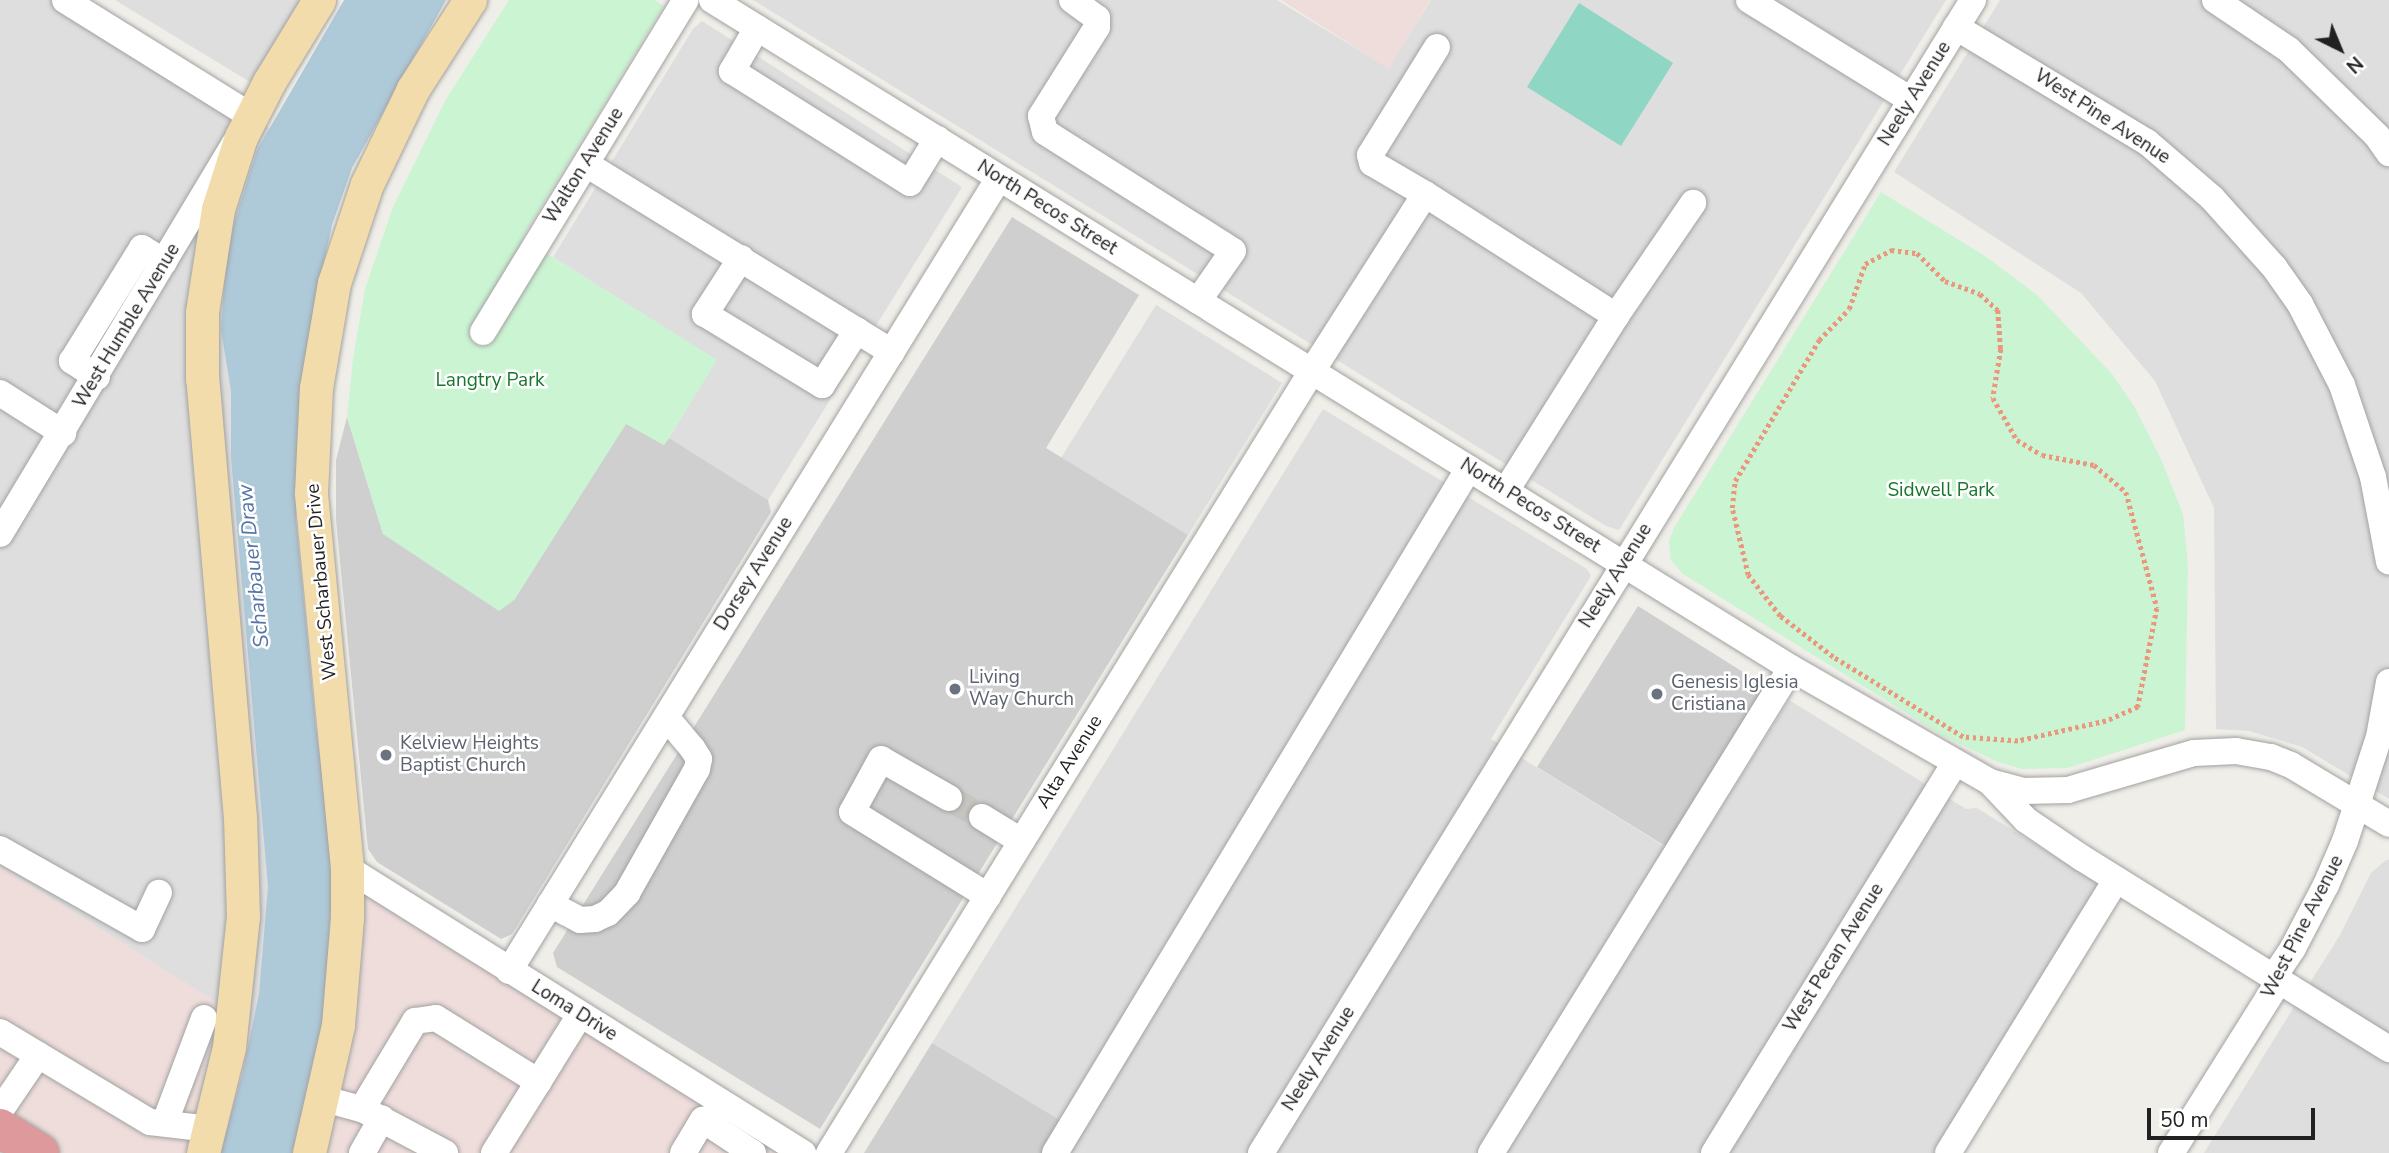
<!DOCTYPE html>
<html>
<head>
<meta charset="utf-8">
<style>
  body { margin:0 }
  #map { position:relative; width:2389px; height:1153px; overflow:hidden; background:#f0eee8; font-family:"Nunito Sans",sans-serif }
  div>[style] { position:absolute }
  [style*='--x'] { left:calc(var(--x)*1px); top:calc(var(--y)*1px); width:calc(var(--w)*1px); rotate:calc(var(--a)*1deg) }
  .residential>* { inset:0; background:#dedede }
  .commercial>* { inset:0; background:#eeddda }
  .religious>* { inset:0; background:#cfcfcf }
  .park>* { inset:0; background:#cbf4d3 }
  .pitch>* { inset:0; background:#8fd6c4 }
  .water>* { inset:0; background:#aec9d8 }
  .minor-tunnel>* { height:26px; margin-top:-13px; transform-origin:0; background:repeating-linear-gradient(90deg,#c7c5c0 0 26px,transparent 0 39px) }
  .path>* { height:4.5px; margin-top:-2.25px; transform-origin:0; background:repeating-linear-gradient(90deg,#eb977e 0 3.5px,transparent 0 7px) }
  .roads { filter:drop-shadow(0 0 2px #a2a2a2) drop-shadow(0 0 2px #a2a2a2) }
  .minor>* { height:26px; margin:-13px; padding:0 13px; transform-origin:13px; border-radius:13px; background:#fff }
  .major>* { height:33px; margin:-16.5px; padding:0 16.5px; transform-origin:16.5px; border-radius:16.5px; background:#f2dcab }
  .highway>* { height:38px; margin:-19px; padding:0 19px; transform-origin:19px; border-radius:19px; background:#de999d }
  .dots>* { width:19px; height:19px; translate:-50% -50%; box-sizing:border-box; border:4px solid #fff; border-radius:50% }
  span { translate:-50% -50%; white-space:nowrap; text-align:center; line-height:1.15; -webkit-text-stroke:5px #fff; paint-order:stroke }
  .street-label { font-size:19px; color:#212121 }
  .park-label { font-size:19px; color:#18752c }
  .worship-label { font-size:19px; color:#5b616d }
  .left { translate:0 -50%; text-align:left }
  .water-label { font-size:21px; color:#5774a6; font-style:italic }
  .north { position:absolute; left:2305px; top:14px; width:70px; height:70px; -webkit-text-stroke:5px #fff; paint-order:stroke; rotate:137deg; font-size:19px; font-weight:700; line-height:28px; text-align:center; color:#212121 }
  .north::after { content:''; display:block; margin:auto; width:24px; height:32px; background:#212121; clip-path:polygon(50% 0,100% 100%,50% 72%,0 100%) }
  .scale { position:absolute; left:2147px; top:1108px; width:168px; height:32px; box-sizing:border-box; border:4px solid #212121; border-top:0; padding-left:9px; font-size:21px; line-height:24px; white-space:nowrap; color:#212121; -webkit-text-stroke:5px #fff; paint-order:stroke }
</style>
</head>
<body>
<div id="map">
  <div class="residential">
    <div style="clip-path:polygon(0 0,65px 0,317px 158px,297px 211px,279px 1042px,0 866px)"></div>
    <div style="clip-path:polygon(115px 0,302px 0,250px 82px)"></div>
    <div style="clip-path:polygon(753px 0,1277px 0,1388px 68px,1431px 0,1946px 0,1619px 530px,1606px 526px)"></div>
    <div style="clip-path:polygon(2000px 0,2389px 0,2389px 799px,2302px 747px,2249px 731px,2216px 729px,2214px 508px,2155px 381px,2081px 293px,1894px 172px)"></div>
    <div style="clip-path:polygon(702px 21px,962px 187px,768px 500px,669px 438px,716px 360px,553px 257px,693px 29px)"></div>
    <div style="clip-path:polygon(1156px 305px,1282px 383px,1188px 535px,1061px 458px)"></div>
    <div style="clip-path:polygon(1323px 409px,1587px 569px,1591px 576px,1491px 739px,1688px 861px,1789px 700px,1966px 809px,1977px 808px,2101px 885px,1934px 1153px,1064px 1153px,932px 1043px)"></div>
    <div style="clip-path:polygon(2386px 860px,2389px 860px,2389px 1039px,2306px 989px,2340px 935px,2371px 873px)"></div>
    <div style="clip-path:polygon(2295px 1005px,2389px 1063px,2389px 1153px,2204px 1153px)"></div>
  </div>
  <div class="commercial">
    <div style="clip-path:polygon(1281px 0,1430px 0,1389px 69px)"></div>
    <div style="clip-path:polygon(296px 841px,803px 1153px,0 1153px,0 866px,278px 1041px)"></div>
  </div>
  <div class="religious">
    <div style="clip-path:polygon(1012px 217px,1139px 295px,1046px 448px,1188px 535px,820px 1129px,557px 967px,553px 953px)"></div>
    <div style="clip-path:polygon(347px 417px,383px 534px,514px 600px,626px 423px,664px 445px,669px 438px,768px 500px,771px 512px,512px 934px,501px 939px,377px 862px,368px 849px,336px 520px,336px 460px)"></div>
    <div style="clip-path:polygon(1638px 606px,1770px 689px,1670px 849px,1537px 767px)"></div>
    <div style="clip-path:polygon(932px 1043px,1063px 1122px,1043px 1153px,864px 1153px)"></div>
  </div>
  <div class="park">
    <div style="clip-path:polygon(509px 0,654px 0,664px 6px,522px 238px,717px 360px,664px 445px,626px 424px,514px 600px,499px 611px,383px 534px,347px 417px,353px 359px,365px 289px,393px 207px,445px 101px)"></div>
    <div style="clip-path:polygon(1881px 192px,1985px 256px,2036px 294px,2112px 374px,2134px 406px,2161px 459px,2183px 514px,2188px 566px,2185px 730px,2068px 768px,2022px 769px,1998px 762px,1945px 737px,1683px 574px,1671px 560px,1669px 541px,1674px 528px)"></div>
  </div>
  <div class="pitch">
    <div style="clip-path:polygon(1579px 3px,1673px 63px,1621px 146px,1527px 87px)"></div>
  </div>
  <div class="water">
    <div style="clip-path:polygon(344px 0,446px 0,352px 168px,332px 225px,318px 291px,298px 441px,296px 519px,316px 727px,334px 864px,324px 1013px,293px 1153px,220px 1153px,242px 1075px,259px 994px,268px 887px,231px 457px,231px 391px,221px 330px,227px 245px,257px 150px)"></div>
  </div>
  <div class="minor-tunnel">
    <div style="--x:949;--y:798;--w:38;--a:30"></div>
  </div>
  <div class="path">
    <div style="--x:1891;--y:250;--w:26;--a:7"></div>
    <div style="--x:1917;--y:253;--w:40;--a:45"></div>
    <div style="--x:1945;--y:281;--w:37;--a:20"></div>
    <div style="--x:1980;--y:294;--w:24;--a:42"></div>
    <div style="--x:1998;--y:310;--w:39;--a:86"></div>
    <div style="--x:2001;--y:349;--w:50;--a:99.3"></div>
    <div style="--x:1993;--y:398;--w:48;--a:60.3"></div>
    <div style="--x:2017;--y:440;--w:29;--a:31"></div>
    <div style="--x:2042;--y:455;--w:53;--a:10.9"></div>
    <div style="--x:2094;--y:465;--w:42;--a:40.2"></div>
    <div style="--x:2126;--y:492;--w:120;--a:75"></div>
    <div style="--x:2157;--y:608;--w:101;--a:100.9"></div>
    <div style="--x:2138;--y:707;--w:35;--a:156"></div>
    <div style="--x:2106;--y:721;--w:90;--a:167.2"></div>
    <div style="--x:2018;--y:741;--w:55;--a:-175.8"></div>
    <div style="--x:1963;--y:737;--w:153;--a:-148.4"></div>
    <div style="--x:1833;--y:657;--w:67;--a:-142.3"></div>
    <div style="--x:1780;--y:616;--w:52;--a:-128"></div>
    <div style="--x:1748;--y:575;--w:69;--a:-103.4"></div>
    <div style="--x:1732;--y:508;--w:27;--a:-84"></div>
    <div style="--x:1735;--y:481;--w:164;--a:-59.2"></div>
    <div style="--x:1819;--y:340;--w:43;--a:-45.9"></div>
    <div style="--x:1849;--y:309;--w:48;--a:-70.4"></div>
    <div style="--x:1865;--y:264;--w:30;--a:-28"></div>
  </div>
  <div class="roads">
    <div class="minor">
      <div style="--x:712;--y:0;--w:1269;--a:31.76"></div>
      <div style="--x:1791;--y:668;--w:229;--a:29.8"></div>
      <div style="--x:1990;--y:782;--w:34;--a:15"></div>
      <div style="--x:2023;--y:791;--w:45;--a:-1.3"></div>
      <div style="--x:2068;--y:790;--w:131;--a:-16.4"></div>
      <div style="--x:2194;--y:753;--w:42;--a:-2.7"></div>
      <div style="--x:2236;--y:751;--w:36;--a:10"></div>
      <div style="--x:2271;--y:757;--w:22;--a:22"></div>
      <div style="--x:2291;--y:765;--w:114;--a:31"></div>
      <div style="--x:1072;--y:0;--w:31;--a:36"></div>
      <div style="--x:1097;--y:18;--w:9;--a:90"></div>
      <div style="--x:1097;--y:27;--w:105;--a:122.2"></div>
      <div style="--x:1041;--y:116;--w:16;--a:76"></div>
      <div style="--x:1045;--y:132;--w:222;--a:32.3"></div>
      <div style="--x:1233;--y:251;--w:61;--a:125"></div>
      <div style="--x:1749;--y:0;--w:190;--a:31.7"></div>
      <div style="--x:2215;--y:0;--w:89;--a:34"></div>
      <div style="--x:2289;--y:50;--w:123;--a:44.3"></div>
      <div style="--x:2377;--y:136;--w:21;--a:55"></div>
      <div style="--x:1956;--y:27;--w:223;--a:31.1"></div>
      <div style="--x:2147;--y:142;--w:86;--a:40.7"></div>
      <div style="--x:2212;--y:198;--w:93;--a:48.1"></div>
      <div style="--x:2274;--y:267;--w:45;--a:54.9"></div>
      <div style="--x:2300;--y:304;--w:91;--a:62.6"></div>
      <div style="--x:2342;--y:385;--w:97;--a:71.4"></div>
      <div style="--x:2373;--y:477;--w:86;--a:79.3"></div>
      <div style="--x:757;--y:28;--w:50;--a:120.2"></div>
      <div style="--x:732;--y:71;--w:210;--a:32.2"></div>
      <div style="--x:910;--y:183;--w:52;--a:-58.5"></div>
      <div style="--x:586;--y:164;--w:359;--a:31.6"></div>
      <div style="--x:1425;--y:194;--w:61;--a:-149.7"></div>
      <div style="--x:1372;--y:163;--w:8;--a:-104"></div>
      <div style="--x:1370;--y:155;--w:127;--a:-58.2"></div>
      <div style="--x:741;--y:258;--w:67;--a:122.7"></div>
      <div style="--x:705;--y:314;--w:137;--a:31.3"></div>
      <div style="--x:822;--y:385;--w:65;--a:-57.5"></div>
      <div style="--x:1616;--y:316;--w:137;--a:-55.7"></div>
      <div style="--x:483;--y:332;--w:389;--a:-58.6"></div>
      <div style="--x:97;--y:377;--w:30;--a:-147"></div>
      <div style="--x:72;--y:361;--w:133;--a:-58.2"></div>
      <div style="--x:142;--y:248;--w:26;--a:32"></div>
      <div style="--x:0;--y:393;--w:75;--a:32.4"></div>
      <div style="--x:0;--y:534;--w:488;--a:-59"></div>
      <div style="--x:251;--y:116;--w:219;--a:-148.1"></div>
      <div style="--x:1990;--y:782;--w:52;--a:46.5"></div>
      <div style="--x:2026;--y:820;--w:68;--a:34.2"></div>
      <div style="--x:2082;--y:858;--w:362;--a:31.9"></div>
      <div style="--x:949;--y:798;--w:78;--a:-150.2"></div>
      <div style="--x:881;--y:759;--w:60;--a:118.7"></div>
      <div style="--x:852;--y:812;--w:160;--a:31.7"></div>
      <div style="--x:982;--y:817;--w:46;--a:31.6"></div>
      <div style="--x:0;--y:849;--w:163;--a:29.4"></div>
      <div style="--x:142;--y:929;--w:40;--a:-65"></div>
      <div style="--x:347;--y:868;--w:538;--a:32.01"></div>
      <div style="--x:550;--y:904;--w:34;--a:28"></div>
      <div style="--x:580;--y:920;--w:15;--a:-4"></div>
      <div style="--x:595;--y:919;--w:14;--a:-25"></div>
      <div style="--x:608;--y:913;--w:28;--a:-46"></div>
      <div style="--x:627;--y:893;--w:142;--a:-60.6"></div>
      <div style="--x:697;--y:769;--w:10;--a:-79"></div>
      <div style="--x:699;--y:759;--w:13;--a:-122"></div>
      <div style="--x:692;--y:748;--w:40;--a:-130"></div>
      <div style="--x:509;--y:971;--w:932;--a:-58.29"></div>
      <div style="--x:0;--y:1032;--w:175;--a:31"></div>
      <div style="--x:150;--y:1122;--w:60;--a:6.7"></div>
      <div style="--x:324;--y:1099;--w:39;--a:15"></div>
      <div style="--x:362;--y:1109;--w:103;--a:-58.9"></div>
      <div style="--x:415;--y:1021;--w:21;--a:-8"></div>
      <div style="--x:436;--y:1018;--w:121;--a:31.9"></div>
      <div style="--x:362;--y:1109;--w:94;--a:27.9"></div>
      <div style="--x:0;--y:1111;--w:68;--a:-55.8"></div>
      <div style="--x:165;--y:1122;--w:111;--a:-69.4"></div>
      <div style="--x:362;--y:1153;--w:40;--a:-60.3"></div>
      <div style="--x:494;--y:1153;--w:163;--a:-58.1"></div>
      <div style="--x:683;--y:1153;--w:39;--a:-59"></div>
      <div style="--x:703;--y:1120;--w:60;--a:33.4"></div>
      <div style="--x:829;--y:1153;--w:919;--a:-58.3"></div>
      <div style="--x:1312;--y:371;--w:210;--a:-57.4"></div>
      <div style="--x:1425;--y:194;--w:227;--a:32.6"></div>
      <div style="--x:1616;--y:316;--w:207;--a:122.2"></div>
      <div style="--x:1055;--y:1153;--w:800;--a:-58.85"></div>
      <div style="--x:1261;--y:1153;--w:1355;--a:-58.3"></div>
      <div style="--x:1491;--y:1153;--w:570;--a:-58.26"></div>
      <div style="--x:1714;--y:1153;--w:458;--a:-58.3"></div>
      <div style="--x:1948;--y:1153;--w:321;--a:-58.4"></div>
      <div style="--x:2171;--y:1153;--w:203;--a:-57.9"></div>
      <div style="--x:2279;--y:981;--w:12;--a:-90"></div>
      <div style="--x:2279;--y:969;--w:25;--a:-56"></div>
      <div style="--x:2293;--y:948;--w:71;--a:-62.4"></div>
      <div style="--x:2326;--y:885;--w:48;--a:-66.6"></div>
      <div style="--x:2345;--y:841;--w:109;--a:-71.9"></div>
      <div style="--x:2379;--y:737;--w:56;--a:-79.7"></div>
    </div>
    <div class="major">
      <div style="--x:203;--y:1153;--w:109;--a:-76.2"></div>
      <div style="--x:229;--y:1047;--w:131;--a:-83.9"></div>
      <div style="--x:243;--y:917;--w:99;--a:-91.7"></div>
      <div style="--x:240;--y:818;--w:441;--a:-94.9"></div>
      <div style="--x:202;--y:379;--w:67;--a:-90"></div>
      <div style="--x:202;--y:312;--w:104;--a:-81.2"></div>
      <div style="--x:218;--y:209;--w:76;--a:-72.3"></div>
      <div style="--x:241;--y:137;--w:62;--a:-63"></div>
      <div style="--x:269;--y:82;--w:96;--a:-58.6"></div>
      <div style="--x:309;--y:1153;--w:131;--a:-77.2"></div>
      <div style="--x:338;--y:1025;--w:107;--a:-85.2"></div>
      <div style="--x:347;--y:918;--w:50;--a:-90"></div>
      <div style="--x:347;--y:868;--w:377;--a:-95.5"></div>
      <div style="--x:311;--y:493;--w:105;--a:-87.3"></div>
      <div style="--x:316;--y:388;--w:107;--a:-80.3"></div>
      <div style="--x:334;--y:283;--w:104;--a:-71.6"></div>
      <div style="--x:367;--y:184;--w:106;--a:-64.2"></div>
      <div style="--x:413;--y:89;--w:106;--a:-57.4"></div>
    </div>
    <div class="highway">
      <div style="--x:0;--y:1128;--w:47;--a:32"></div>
    </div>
  </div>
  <div class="dots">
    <div style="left:955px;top:689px;background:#6b7280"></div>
    <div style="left:1657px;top:694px;background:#6b7280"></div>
    <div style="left:386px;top:755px;background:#6b7280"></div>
  </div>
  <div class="street-label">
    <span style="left:1915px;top:94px;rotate:-58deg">Neely Avenue</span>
    <span style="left:2102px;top:117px;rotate:33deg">West Pine Avenue</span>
    <span style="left:584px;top:166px;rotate:-58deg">Walton Avenue</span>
    <span style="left:1047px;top:208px;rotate:32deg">North Pecos Street</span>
    <span style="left:127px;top:326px;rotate:-59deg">West Humble Avenue</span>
    <span style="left:1530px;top:506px;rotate:32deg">North Pecos Street</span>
    <span style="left:754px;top:574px;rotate:-58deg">Dorsey Avenue</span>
    <span style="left:1616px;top:576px;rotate:-58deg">Neely Avenue</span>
    <span style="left:322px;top:582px;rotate:-95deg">West Scharbauer Drive</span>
    <span style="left:1070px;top:762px;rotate:-58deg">Alta Avenue</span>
    <span style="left:2303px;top:927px;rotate:-63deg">West Pine Avenue</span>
    <span style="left:1834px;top:958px;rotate:-58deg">West Pecan Avenue</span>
    <span style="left:574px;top:1011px;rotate:32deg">Loma Drive</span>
    <span style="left:1319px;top:1059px;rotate:-58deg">Neely Avenue</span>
  </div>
  <div class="park-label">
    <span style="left:490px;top:381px">Langtry Park</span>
    <span style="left:1941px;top:491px">Sidwell Park</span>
  </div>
  <div class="worship-label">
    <span class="left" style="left:969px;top:689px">Living<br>Way Church</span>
    <span class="left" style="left:1671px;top:694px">Genesis Iglesia<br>Cristiana</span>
    <span class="left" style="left:400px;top:755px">Kelview Heights<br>Baptist Church</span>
  </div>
  <div class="water-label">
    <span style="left:253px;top:566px;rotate:-96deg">Scharbauer Draw</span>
  </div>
  <div class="north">N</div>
  <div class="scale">50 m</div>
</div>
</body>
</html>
